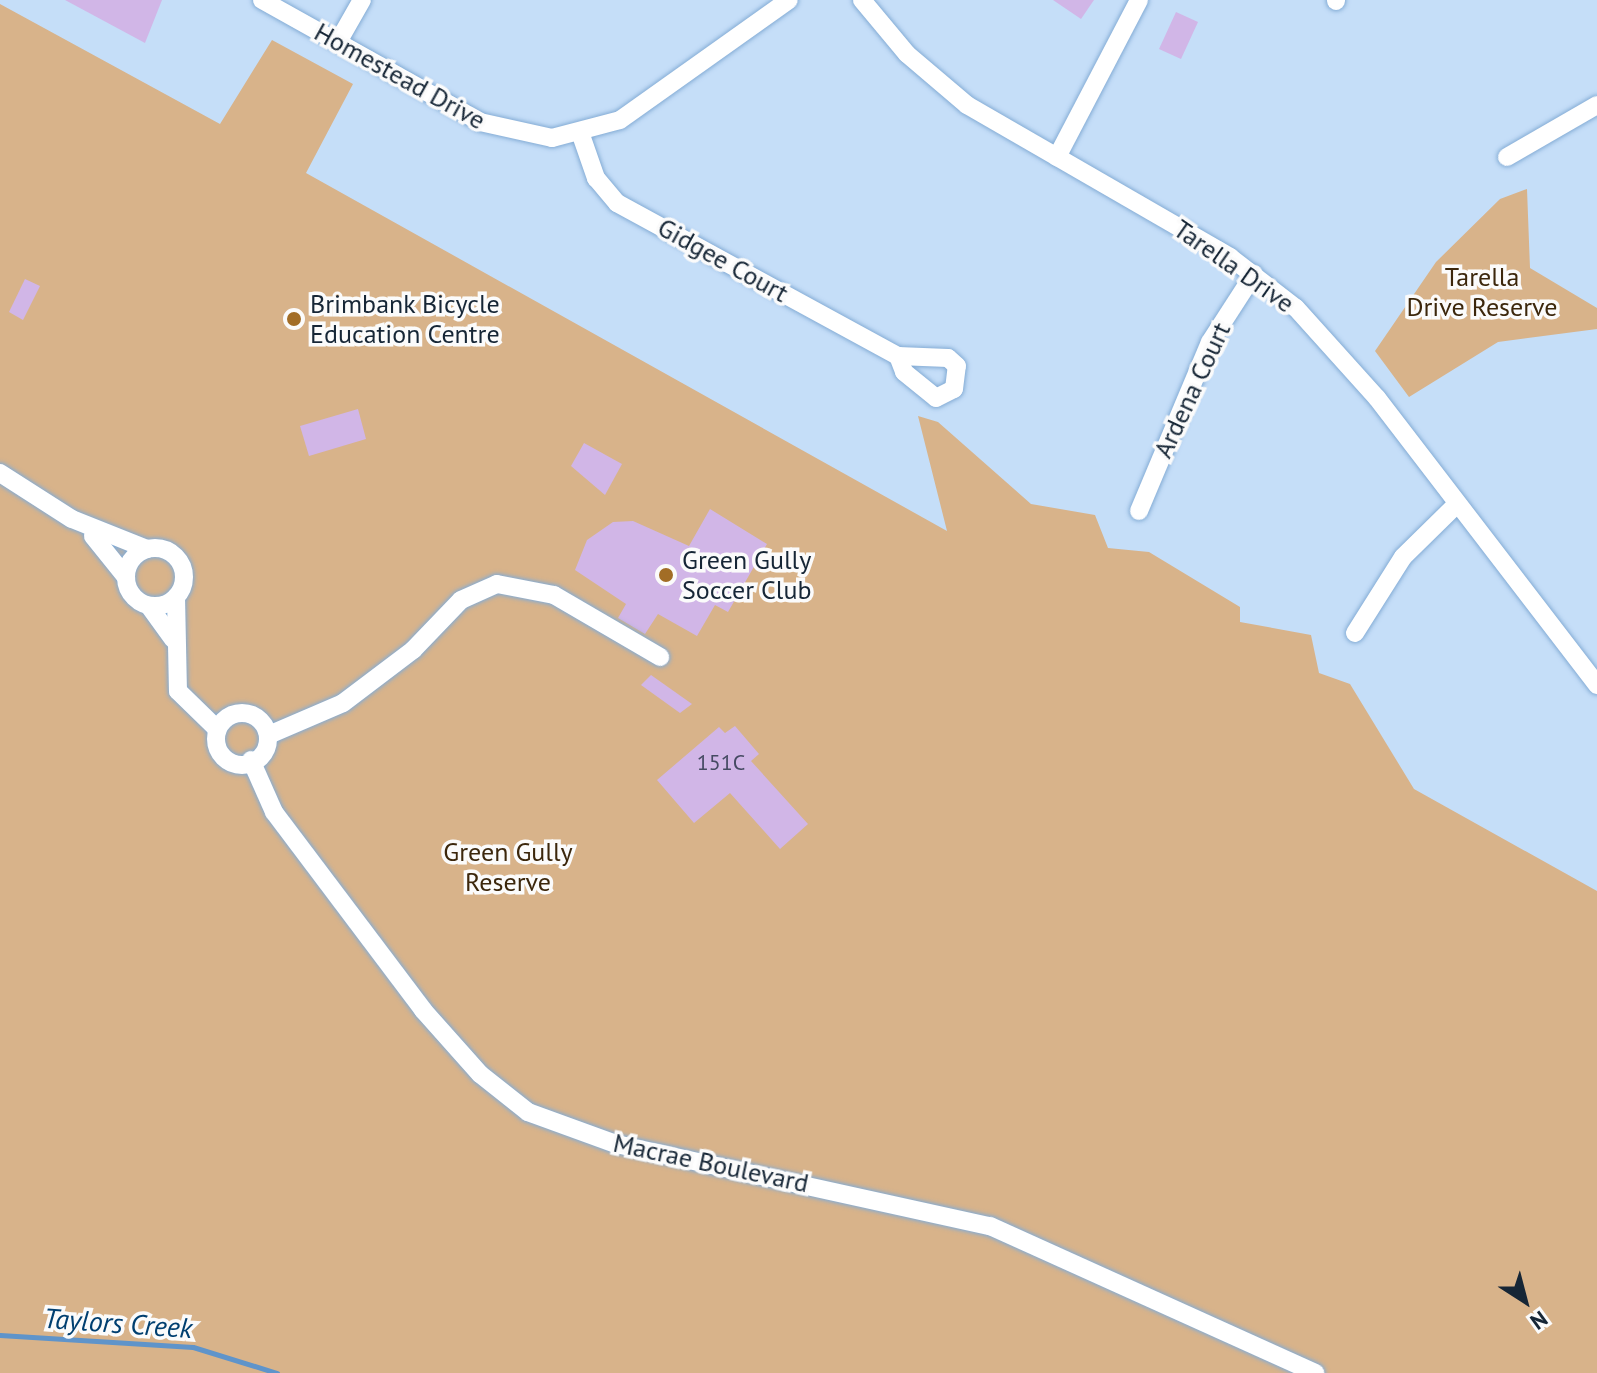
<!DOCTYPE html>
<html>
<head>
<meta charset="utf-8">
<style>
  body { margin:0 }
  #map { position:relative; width:1597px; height:1373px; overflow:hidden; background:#c5def8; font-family:"PT Sans",sans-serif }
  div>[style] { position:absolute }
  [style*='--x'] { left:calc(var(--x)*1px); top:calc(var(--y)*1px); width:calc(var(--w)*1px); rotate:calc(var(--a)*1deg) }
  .green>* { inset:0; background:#d8b38a }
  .stream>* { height:5px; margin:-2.5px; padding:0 2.5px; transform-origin:2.5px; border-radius:2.5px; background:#5f94ca }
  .building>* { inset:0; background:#d1b6e7 }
  .roads { filter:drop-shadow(0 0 2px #84acd5) drop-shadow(0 0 2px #84acd5) }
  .minor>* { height:18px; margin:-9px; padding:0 9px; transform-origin:9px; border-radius:9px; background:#fff }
  .minor>.ring { margin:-9px; padding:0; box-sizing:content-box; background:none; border:18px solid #fff; border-radius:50% }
  .dots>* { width:22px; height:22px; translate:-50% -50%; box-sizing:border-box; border:4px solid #fbfbfb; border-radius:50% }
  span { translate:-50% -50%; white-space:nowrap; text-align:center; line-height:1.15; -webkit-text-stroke:7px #fbfbfb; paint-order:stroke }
  .number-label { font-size:22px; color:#454a62 }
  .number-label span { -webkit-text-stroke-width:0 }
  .street-label { font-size:26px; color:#162636 }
  .park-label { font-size:26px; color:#3c270c }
  .poi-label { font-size:26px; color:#162636 }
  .left { translate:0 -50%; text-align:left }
  .water-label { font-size:28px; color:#003f70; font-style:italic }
  .north { position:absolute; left:1485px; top:1261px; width:80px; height:80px; -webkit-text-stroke:6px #fbfbfb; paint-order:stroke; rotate:144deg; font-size:22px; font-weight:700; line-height:32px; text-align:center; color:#162636 }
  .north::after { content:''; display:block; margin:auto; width:28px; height:36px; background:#162636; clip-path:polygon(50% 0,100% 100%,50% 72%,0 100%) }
</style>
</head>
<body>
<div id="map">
  <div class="green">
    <div style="clip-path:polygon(0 4px,220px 124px,272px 40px,353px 84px,306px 173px,947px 531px,918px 416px,938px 422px,1031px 504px,1095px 515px,1108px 548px,1149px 552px,1240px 607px,1240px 622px,1311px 635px,1319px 673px,1350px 684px,1414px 789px,1597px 891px,1597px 1373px,0 1373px)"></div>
    <div style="clip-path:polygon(1527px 189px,1530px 268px,1597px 308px,1597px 329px,1498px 342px,1409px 397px,1375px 351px,1436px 262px,1500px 199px)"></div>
  </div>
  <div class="stream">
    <div style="--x:0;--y:1335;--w:193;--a:3.6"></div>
    <div style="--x:193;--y:1347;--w:88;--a:17.2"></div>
  </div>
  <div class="building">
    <div style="clip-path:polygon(65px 0,162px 0,145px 43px)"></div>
    <div style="clip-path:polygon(1053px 0,1094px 0,1081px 19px)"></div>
    <div style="clip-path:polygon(1176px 12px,1198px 22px,1181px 59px,1159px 49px)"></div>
    <div style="clip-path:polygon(25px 279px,40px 286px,23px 320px,9px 312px)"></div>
    <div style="clip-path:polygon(358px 409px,366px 439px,309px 456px,300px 426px)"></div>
    <div style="clip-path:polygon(584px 443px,622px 464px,605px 495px,571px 466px)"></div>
    <div style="clip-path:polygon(710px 509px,767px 544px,728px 612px,715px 605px,697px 636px,658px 614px,645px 634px,618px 618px,626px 604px,575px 570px,587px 540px,613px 522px,633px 521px,689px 546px)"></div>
    <div style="clip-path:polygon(651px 675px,692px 704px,680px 713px,641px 685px)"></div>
    <div style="clip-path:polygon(735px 726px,759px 754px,751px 761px,808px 824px,780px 849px,730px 793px,694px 823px,657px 780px,719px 727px,725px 733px)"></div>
  </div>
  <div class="roads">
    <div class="minor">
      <div style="--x:262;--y:0;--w:250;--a:29.2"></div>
      <div style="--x:480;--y:122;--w:74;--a:12.5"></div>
      <div style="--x:552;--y:138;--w:70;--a:-14.8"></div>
      <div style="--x:620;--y:120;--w:207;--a:-35.4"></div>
      <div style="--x:862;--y:0;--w:70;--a:50.2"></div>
      <div style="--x:907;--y:54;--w:79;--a:40.4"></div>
      <div style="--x:967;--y:105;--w:304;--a:30"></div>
      <div style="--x:1230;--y:257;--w:83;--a:37.7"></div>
      <div style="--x:1296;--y:308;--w:121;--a:48"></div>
      <div style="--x:1377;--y:398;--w:362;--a:52.5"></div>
      <div style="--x:1336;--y:0;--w:1;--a:90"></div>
      <div style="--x:338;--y:42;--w:48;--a:-60.3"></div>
      <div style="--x:581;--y:135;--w:46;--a:70.8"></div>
      <div style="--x:596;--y:178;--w:33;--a:50"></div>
      <div style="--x:617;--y:203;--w:320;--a:28.6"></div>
      <div style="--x:898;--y:356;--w:17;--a:69"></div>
      <div style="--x:904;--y:372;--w:41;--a:39.1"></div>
      <div style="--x:936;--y:398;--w:20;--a:-27"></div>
      <div style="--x:954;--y:389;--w:23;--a:-83"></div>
      <div style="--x:957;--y:366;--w:12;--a:-138"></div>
      <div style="--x:948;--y:358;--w:50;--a:-177.7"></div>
      <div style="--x:1057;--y:157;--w:177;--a:-62.4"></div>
      <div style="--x:1507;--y:157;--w:104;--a:-30"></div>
      <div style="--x:0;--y:473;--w:85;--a:32.6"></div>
      <div style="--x:72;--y:519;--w:81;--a:21.8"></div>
      <div style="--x:1139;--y:511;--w:183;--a:-67.2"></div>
      <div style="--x:1210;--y:342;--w:81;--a:-57.1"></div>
      <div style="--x:93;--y:536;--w:53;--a:51.2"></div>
      <div class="ring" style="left:126px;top:548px;width:40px;height:40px"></div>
      <div style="--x:176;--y:597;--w:94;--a:88.8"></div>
      <div style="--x:178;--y:691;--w:53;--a:44.2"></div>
      <div style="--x:149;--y:606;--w:41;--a:54"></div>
      <div style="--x:1355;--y:633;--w:90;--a:-57.7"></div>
      <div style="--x:1403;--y:557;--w:76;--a:-44.5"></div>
      <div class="ring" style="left:216px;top:713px;width:34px;height:34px"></div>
      <div style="--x:271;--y:734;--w:78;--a:-23.3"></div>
      <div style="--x:343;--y:703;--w:88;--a:-37.1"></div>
      <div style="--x:413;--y:650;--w:69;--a:-46.2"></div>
      <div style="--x:461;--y:600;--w:39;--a:-24"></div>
      <div style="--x:497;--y:584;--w:58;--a:10.9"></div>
      <div style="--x:554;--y:595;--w:123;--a:30.3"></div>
      <div style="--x:251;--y:760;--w:57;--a:66.1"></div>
      <div style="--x:274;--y:812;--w:248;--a:53"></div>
      <div style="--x:423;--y:1010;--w:86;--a:48.3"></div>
      <div style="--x:480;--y:1074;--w:61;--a:38.4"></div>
      <div style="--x:528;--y:1112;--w:94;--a:20"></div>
      <div style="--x:616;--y:1144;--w:383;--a:12.4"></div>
      <div style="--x:990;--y:1226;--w:357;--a:24.3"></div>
    </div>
  </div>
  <div class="dots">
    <div style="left:294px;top:319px;background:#a26d26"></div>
    <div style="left:666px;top:575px;background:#a26d26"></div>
  </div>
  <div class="number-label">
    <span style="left:721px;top:763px">151C</span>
  </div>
  <div class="street-label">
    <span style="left:400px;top:76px;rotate:29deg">Homestead Drive</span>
    <span style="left:723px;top:260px;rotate:29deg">Gidgee Court</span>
    <span style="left:1234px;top:266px;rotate:35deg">Tarella Drive</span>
    <span style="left:1192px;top:390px;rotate:-65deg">Ardena Court</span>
    <span style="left:711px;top:1163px;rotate:12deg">Macrae Boulevard</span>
  </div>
  <div class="park-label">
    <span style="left:1482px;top:292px">Tarella<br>Drive Reserve</span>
    <span style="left:508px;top:867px">Green Gully<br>Reserve</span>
  </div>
  <div class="poi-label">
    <span class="left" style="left:310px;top:319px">Brimbank Bicycle<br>Education Centre</span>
    <span class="left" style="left:682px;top:575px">Green Gully<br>Soccer Club</span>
  </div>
  <div class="water-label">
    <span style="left:118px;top:1323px;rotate:4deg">Taylors Creek</span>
  </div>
  <div class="north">N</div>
</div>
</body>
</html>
